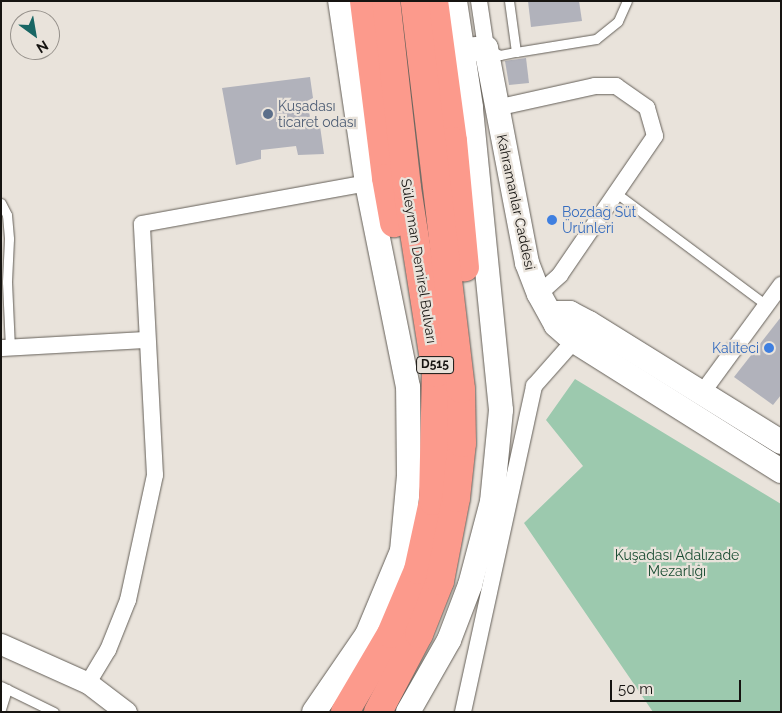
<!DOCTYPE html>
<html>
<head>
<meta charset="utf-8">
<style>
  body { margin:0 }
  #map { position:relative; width:782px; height:713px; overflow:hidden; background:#e9e3db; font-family:Raleway,sans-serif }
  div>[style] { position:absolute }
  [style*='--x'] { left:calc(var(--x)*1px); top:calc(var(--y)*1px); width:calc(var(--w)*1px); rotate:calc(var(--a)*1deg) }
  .green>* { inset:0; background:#9cc9ae }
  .building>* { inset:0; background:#b1b2bb }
  .roads { filter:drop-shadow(0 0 1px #645f58) drop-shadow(0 0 1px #645f58) }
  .service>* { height:9px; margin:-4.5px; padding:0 4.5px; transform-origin:4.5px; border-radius:4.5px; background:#fff }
  .minor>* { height:16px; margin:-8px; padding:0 8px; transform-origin:8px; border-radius:8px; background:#fff }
  .tertiary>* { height:21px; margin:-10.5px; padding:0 10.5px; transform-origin:10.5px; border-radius:10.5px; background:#fff }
  .secondary>* { height:24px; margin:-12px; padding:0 12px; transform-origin:12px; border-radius:12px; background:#fff }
  .trunk>* { height:28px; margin:-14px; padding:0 14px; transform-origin:14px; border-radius:14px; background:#fc9a8c }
  .dots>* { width:14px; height:14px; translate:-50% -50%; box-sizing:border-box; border:2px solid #e9e3db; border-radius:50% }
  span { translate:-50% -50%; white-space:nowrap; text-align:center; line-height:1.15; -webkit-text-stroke:4.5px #e9e3db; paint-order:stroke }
  .shield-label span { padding:1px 4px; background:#e9e3db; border:1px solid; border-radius:4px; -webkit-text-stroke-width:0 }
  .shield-label { font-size:12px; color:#161411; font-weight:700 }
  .service-label { font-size:14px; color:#4e5e75 }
  .left { translate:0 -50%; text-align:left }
  .street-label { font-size:14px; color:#161411 }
  .shop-label { font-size:14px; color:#366cbe }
  .right { translate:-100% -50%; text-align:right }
  .park-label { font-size:14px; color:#194c32 }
  .frame { position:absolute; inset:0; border:2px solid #161411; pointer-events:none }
  .north { position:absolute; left:10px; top:10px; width:50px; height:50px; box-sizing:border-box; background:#e9e3db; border:1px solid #95908a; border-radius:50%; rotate:148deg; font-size:14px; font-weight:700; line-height:20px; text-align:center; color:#161411 }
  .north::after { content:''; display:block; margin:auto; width:18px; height:22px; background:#186664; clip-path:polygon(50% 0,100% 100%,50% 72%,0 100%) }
  .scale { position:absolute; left:610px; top:680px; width:131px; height:22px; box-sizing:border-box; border:2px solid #161411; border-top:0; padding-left:6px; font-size:15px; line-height:18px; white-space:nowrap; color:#161411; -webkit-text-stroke:4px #e9e3db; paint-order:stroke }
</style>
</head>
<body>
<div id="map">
  <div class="green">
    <div style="clip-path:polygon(575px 379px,781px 504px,781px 712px,653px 712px,524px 523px,583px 466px,546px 420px)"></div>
  </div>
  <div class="building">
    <div style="clip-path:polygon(528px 1px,579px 1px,582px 21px,531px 27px)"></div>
    <div style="clip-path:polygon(526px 58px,529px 83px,509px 85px,505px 61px)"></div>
    <div style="clip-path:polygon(310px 77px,313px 98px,307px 101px,312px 128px,320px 126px,324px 154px,298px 155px,296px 146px,261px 150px,261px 159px,236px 165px,222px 88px)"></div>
    <div style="clip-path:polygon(781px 317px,781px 395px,773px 405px,734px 377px)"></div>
  </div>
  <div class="roads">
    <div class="service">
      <div style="--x:490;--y:50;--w:11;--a:27"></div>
      <div style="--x:500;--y:55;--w:16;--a:-11"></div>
      <div style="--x:516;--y:52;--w:51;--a:-97.8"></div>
      <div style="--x:516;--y:52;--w:81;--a:-9.2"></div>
      <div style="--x:596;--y:39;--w:28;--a:-39"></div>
      <div style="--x:618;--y:21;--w:22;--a:-66"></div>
      <div style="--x:616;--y:193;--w:187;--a:36.7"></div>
      <div style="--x:1;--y:203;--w:13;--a:63"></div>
      <div style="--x:7;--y:215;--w:24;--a:85"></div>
      <div style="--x:9;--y:239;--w:43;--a:92.7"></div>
      <div style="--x:7;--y:282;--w:66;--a:87.4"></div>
      <div style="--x:1;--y:686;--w:59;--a:26.1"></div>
      <div style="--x:1;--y:709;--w:21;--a:-73"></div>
    </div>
    <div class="minor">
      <div style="--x:479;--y:1;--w:48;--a:81.5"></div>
      <div style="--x:496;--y:108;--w:101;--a:-12.5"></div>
      <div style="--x:595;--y:86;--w:21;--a:0"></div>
      <div style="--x:616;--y:86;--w:38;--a:35"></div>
      <div style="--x:647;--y:108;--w:29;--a:74"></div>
      <div style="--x:655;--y:136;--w:168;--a:124.4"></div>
      <div style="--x:560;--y:275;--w:28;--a:138"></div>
      <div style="--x:1;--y:348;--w:145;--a:-3.2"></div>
      <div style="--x:702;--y:393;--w:134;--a:-53.8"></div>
      <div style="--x:88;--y:683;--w:39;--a:-59"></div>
      <div style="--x:108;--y:650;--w:54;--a:-68.2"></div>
      <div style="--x:128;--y:600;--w:128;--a:-77.8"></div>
      <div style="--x:155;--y:475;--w:251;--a:-93"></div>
      <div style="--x:142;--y:224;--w:229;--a:-10.3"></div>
      <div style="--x:463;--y:712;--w:334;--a:-77.7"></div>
      <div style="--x:534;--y:386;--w:69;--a:-48.5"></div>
    </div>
    <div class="tertiary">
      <div style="--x:1;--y:644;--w:95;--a:24.1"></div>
      <div style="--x:88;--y:683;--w:48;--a:37.3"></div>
    </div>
    <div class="secondary">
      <div style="--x:464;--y:50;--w:22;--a:-5"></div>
      <div style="--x:486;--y:48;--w:219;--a:79.2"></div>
      <div style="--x:527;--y:263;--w:33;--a:69"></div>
      <div style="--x:539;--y:294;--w:35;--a:61"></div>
      <div style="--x:556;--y:325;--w:23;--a:41"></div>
      <div style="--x:573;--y:340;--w:246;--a:32.2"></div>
      <div style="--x:552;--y:313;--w:18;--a:0"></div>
      <div style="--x:570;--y:313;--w:21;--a:28"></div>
      <div style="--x:589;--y:323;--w:226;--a:31.8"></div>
      <div style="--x:314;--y:712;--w:93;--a:-55.5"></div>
      <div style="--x:367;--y:635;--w:91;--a:-67.4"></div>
      <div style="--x:402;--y:551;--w:75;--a:-84.7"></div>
      <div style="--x:409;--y:476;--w:89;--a:-90.6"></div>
      <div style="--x:408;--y:387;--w:208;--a:-101.4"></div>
      <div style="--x:367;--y:183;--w:184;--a:-98.4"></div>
      <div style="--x:408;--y:712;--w:83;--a:-60.3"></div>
      <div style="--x:449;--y:640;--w:59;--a:-69.1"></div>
      <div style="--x:470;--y:585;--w:86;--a:-75.2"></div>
      <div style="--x:492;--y:502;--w:92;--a:-84.4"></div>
      <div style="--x:501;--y:410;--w:304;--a:-95.7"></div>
      <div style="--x:471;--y:107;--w:107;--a:-98.6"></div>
    </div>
    <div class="trunk">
      <div style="--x:364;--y:1;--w:178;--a:82.9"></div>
      <div style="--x:386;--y:178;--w:46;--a:79.9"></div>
      <div style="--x:434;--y:1;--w:141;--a:82.3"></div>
      <div style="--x:453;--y:141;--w:127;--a:84.6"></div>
      <div style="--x:345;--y:712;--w:91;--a:-59.5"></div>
      <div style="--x:391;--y:634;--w:69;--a:-67.1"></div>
      <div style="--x:418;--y:570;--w:71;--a:-77.7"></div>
      <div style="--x:433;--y:501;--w:128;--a:-88.7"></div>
      <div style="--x:436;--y:373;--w:188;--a:-98.9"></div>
      <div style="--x:407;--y:187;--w:187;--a:-96.4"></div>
      <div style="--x:378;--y:712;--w:88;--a:-62.3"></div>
      <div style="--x:419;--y:634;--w:57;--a:-68.4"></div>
      <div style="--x:440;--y:581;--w:85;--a:-79.1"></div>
      <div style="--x:456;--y:498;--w:55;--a:-83.8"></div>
      <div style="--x:462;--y:443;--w:54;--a:-91.1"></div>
      <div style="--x:461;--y:389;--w:391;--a:-96.8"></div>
    </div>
  </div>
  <div class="dots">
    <div style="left:268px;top:114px;background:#5c6f8a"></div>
    <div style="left:552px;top:220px;background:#3f7fe0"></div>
    <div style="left:769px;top:348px;background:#3f7fe0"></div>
  </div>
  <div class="shield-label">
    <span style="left:435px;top:365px">D515</span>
  </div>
  <div class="service-label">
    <span class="left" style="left:278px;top:114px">Kuşadası<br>ticaret odası</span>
  </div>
  <div class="street-label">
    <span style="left:516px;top:202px;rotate:78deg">Kahramanlar Caddesi</span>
    <span style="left:419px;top:261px;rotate:81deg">Süleyman Demirel Bulvarı</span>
  </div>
  <div class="shop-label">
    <span class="left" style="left:562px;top:220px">Bozdağ Süt<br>Ürünleri</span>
    <span class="right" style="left:759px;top:348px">Kaliteci</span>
  </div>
  <div class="park-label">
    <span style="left:677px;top:563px">Kuşadası Adalızade<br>Mezarlığı</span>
  </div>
  <div class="frame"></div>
  <div class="north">N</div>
  <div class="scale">50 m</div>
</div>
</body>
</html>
